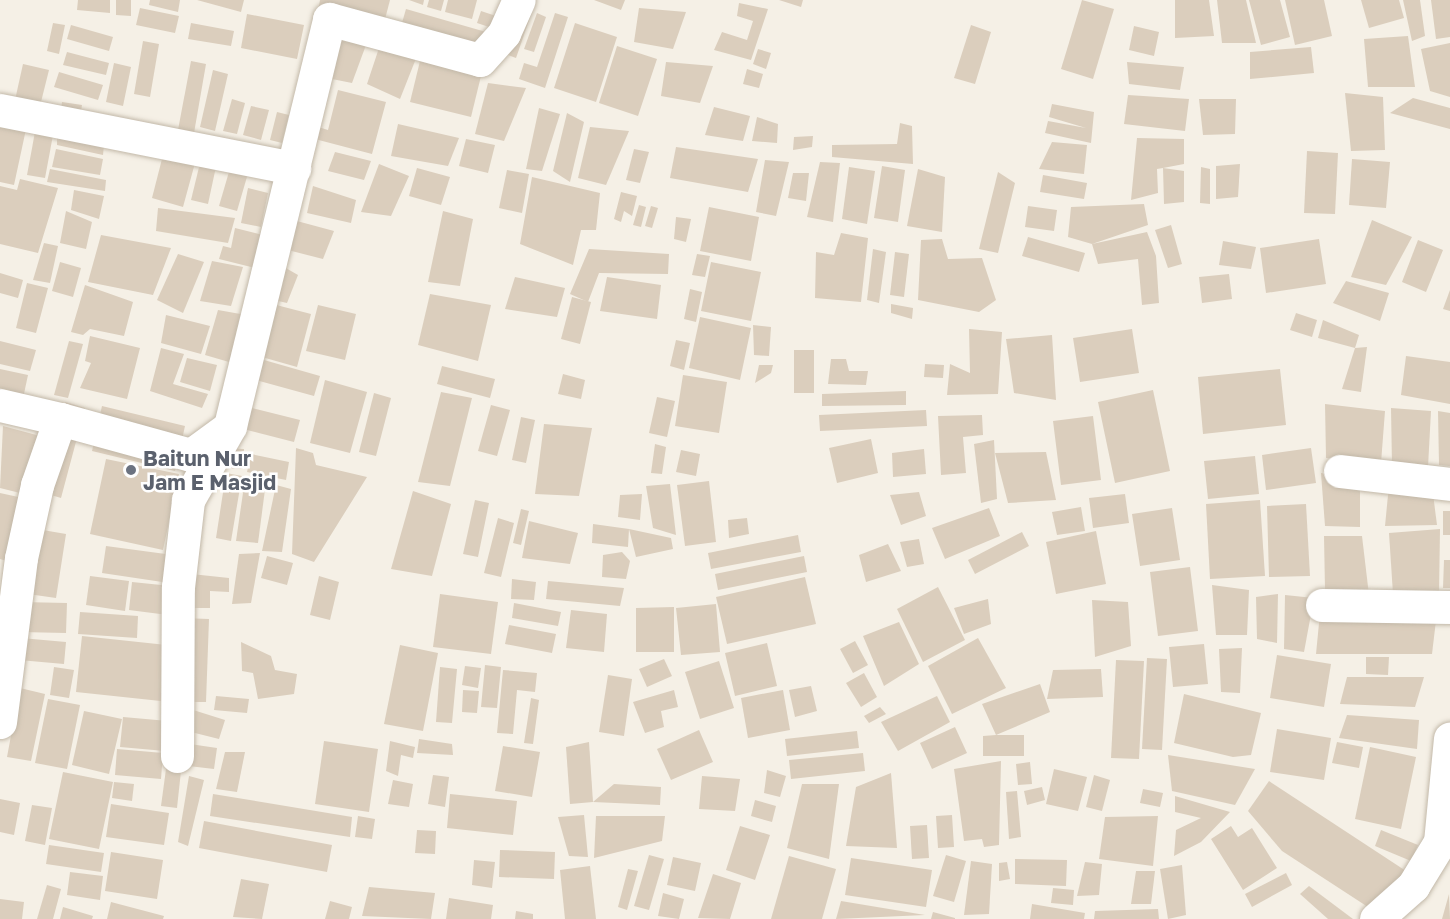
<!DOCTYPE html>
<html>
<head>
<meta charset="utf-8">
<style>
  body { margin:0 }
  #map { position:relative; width:1450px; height:919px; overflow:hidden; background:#f5f0e6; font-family:"Golos Text",sans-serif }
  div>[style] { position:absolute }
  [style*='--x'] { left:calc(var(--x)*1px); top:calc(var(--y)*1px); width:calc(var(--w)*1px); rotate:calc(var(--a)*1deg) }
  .building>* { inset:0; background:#dbcebd }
  .roads { filter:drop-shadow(0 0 2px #c2b8a8) drop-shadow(0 0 2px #c2b8a8) }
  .minor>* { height:33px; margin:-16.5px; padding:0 16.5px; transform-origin:16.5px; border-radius:16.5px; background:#fff }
  .dots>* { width:16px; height:16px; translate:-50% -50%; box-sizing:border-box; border:3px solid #fff; border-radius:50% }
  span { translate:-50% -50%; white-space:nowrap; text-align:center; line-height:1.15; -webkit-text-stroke:5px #fff; paint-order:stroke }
  .worship-label { font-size:21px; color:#5b616d; font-weight:700 }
  .left { translate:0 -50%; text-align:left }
</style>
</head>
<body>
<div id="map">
  <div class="building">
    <div style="clip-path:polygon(78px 0,110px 0,110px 13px,77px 10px)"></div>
    <div style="clip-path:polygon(116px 0,131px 0,131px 16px,116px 15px)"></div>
    <div style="clip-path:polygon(150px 0,180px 0,178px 12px,149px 5px)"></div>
    <div style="clip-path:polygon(197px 0,244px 0,241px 12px)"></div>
    <div style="clip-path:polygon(320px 0,390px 0,383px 27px,318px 12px)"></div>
    <div style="clip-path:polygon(409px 0,424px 0,423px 5px)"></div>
    <div style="clip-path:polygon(429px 0,444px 0,441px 11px,427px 7px)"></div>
    <div style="clip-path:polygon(448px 0,477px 0,472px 19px,445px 12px)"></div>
    <div style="clip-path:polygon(521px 0,536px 0,516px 58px,503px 53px)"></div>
    <div style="clip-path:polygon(594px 0,625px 0,621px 10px)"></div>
    <div style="clip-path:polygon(779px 0,803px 0,801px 7px)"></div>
    <div style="clip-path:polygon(1082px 0,1114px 9px,1093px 79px,1061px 69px)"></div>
    <div style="clip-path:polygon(1175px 0,1209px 0,1214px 36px,1175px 38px)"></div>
    <div style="clip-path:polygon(1217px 0,1246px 0,1256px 43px,1222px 43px)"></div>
    <div style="clip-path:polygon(1249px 0,1280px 0,1290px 37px,1261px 45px)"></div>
    <div style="clip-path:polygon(1285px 0,1324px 0,1332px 36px,1295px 45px)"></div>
    <div style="clip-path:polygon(1361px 0,1399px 0,1404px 18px,1369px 28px)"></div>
    <div style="clip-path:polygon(1403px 0,1420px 0,1425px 36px,1412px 41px)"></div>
    <div style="clip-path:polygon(1431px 0,1450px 0,1450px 37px,1436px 39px)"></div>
    <div style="clip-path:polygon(739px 3px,768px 9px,751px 60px,714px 50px,722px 32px,747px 40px,753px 21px,737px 16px)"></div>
    <div style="clip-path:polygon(140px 8px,179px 16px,175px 33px,136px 25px)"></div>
    <div style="clip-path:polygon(639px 8px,686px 12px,673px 49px,634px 42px)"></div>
    <div style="clip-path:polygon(406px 9px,486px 32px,479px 56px,399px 33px)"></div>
    <div style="clip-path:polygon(481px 11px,508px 20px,504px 32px,477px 23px)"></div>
    <div style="clip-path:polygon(537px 13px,546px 17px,534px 52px,524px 49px)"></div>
    <div style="clip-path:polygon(555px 13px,568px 17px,545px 88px,519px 79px,524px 63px,537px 67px)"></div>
    <div style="clip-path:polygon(247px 14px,304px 25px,297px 59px,241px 48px)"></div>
    <div style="clip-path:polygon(53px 23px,65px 25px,59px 54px,47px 51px)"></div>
    <div style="clip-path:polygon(191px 23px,234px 31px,231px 46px,188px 39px)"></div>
    <div style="clip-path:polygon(575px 23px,617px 37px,596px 102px,554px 88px)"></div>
    <div style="clip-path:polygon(71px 25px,113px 37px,109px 51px,67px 39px)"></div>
    <div style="clip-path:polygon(971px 25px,991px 32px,975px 84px,954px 78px)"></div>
    <div style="clip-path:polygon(1134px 26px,1159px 32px,1154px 56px,1129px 50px)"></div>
    <div style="clip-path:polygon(1408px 36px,1415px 87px,1368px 87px,1364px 39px)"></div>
    <div style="clip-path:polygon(326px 38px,366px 45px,352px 83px,302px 73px)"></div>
    <div style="clip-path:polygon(143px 41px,159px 44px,150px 97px,134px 94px)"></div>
    <div style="clip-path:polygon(381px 42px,417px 56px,400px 99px,367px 84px)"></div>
    <div style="clip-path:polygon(1450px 43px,1450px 97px,1430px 91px,1421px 49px)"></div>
    <div style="clip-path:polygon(617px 46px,657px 59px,638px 116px,599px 103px)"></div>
    <div style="clip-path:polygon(1311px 47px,1314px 73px,1250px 79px,1250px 52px)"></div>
    <div style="clip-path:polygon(758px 49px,771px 53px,766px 69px,753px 64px)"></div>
    <div style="clip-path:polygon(67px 52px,109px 63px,106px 75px,63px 65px)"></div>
    <div style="clip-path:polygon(191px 61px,206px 64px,194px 133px,178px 130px)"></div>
    <div style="clip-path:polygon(420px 61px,481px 76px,471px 117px,410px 102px)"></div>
    <div style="clip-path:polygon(666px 62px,713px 66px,700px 103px,661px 96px)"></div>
    <div style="clip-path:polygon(1127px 62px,1184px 67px,1180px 90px,1129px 84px)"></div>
    <div style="clip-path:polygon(114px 63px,131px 67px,123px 106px,106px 102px)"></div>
    <div style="clip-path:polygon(23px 64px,49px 70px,40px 106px,15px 100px)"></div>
    <div style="clip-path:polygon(747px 69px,763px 74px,759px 88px,743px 84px)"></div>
    <div style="clip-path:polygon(213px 70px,228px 74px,215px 131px,200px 127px)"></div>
    <div style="clip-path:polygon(59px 72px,103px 85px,98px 100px,54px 87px)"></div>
    <div style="clip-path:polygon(488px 83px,526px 88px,504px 141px,475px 134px)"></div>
    <div style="clip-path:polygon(338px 90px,386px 102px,372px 154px,292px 133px,296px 120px,328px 130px)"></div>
    <div style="clip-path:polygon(1345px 93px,1383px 97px,1385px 150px,1351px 151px)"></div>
    <div style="clip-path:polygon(1128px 95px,1189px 99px,1185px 131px,1124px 124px)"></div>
    <div style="clip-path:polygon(1413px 98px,1450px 108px,1450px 129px,1390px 113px)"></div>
    <div style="clip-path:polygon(232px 99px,245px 103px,237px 134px,223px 131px)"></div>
    <div style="clip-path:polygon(1199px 99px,1236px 99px,1235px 134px,1203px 135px)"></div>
    <div style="clip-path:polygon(62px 102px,82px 105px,79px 124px,60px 119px)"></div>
    <div style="clip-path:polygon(1052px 104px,1094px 112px,1091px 143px,1045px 133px,1048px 121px,1086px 128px,1049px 117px)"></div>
    <div style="clip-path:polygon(251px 106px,269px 110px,261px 140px,243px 135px)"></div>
    <div style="clip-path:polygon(714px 107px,750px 116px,743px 141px,705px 135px)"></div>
    <div style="clip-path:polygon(539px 108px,560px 114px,542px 171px,526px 169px)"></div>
    <div style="clip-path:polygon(277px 112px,289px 115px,282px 143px,270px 140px)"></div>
    <div style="clip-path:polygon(567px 113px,584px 122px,570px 182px,553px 171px)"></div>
    <div style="clip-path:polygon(0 114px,28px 120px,14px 185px,0 182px)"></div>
    <div style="clip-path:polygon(38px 116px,56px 119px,45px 178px,27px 175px)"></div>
    <div style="clip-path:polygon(757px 117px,778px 124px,777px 143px,752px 141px)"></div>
    <div style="clip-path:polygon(900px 123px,912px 126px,913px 164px,832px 157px,832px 145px,897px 144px)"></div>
    <div style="clip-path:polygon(398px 124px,459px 138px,448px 166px,391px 156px)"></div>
    <div style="clip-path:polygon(57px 125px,105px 136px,103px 155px,57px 145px)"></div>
    <div style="clip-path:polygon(590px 127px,629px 131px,606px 185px,578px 178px)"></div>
    <div style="clip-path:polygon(813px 136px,812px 147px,793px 150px,794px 137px)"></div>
    <div style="clip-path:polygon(1137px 138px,1184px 139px,1184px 164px,1163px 168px,1184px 171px,1184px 202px,1164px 204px,1163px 168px,1157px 169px,1158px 193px,1131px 200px)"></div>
    <div style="clip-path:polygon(466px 139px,495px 145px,488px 173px,459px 166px)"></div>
    <div style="clip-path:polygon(1052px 142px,1087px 145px,1084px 174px,1039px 169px)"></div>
    <div style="clip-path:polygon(676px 147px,758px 159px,748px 192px,670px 178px)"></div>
    <div style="clip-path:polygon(56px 149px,103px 159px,100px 175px,52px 167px)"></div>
    <div style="clip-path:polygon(634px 149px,649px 152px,640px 183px,626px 180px)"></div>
    <div style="clip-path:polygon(1307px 151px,1338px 153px,1335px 214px,1304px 213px)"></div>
    <div style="clip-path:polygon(335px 152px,371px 161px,364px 180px,328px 171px)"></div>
    <div style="clip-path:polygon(163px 155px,195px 163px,183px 207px,152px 198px)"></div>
    <div style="clip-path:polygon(201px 159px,217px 162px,208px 204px,191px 200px)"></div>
    <div style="clip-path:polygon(1352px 159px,1390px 162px,1386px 208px,1349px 205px)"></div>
    <div style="clip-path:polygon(765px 160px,789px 162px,776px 216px,756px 212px)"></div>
    <div style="clip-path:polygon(820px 162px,840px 163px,833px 222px,807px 217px)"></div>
    <div style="clip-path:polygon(379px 164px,409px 176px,391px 216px,361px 212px)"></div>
    <div style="clip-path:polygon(1240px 164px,1238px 197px,1216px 199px,1216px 166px)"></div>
    <div style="clip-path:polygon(231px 165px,249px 170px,237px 211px,219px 206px)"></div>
    <div style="clip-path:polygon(882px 166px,905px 170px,898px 222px,874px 218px)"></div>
    <div style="clip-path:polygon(849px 167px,875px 171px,867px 224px,842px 219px)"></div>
    <div style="clip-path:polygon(1201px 167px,1210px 169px,1210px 204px,1200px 203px)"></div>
    <div style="clip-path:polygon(417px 168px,450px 177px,441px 205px,409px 196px)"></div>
    <div style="clip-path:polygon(50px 169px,106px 180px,105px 191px,47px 182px)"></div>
    <div style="clip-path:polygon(918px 169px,945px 177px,942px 232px,907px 226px)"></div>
    <div style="clip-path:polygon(507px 170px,529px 174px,522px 213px,499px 208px)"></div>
    <div style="clip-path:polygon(998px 172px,1015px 183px,998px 253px,979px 249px)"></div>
    <div style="clip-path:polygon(793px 173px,809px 173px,806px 201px,788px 198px)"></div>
    <div style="clip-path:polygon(1043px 175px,1087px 183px,1084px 199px,1040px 192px)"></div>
    <div style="clip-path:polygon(532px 177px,600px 193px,596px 230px,581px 230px,573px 265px,520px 244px)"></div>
    <div style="clip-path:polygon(20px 179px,58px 188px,38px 253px,0 244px,0 186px,17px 190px)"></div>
    <div style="clip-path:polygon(313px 186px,356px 200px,351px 223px,307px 213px)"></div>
    <div style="clip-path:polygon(248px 188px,268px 193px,261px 227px,241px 223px)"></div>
    <div style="clip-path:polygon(74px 190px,104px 196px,99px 219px,71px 210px)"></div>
    <div style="clip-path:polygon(621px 192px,637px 196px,632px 216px,624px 211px,621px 222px,614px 219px)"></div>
    <div style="clip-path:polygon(1144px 204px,1148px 225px,1092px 244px,1147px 232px,1156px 256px,1159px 303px,1142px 305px,1138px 259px,1098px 264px,1092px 244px,1068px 237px,1071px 207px)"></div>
    <div style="clip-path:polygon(639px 205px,646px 207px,641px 227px,633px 225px)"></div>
    <div style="clip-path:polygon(651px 206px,658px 208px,652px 228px,645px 226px)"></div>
    <div style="clip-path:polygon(1028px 206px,1057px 210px,1054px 231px,1025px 227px)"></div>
    <div style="clip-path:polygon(709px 207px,759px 217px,751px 261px,700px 251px)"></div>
    <div style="clip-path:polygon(158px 208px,235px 218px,228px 243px,156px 231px)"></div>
    <div style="clip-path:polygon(66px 211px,92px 222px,86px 249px,60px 243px)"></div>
    <div style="clip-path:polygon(443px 211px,473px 219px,460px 286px,428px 282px)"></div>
    <div style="clip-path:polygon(282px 217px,334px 231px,323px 259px,276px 247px)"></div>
    <div style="clip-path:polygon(676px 217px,691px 219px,686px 242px,674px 239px)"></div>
    <div style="clip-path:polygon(1372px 220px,1412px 237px,1386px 285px,1351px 277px)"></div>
    <div style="clip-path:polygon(1171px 225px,1182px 264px,1168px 268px,1155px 230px)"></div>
    <div style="clip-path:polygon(235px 228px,263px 235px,255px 268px,219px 259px,223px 246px,231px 248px)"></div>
    <div style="clip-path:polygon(841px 233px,868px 238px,861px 302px,815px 298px,816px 252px,834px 255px)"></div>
    <div style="clip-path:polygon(101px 235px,171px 248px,153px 295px,88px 282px)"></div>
    <div style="clip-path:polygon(1028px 237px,1085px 253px,1079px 272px,1022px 256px)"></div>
    <div style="clip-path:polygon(942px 239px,948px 259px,982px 258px,996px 300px,979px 312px,918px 300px,921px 240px)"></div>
    <div style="clip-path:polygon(1319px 239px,1326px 284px,1266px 293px,1260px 248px)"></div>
    <div style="clip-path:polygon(1418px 240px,1443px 250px,1426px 292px,1402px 282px)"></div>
    <div style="clip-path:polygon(1223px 241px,1256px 247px,1251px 269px,1219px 265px)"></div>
    <div style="clip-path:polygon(44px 243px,58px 246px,50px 283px,33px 280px)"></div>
    <div style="clip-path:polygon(589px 249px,669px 254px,668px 274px,599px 273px,588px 302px,570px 294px)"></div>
    <div style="clip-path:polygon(873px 249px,886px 252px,879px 303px,867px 300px)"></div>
    <div style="clip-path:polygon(895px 252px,909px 254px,904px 297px,890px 295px)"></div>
    <div style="clip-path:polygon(178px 254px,204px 262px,183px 313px,157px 300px)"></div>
    <div style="clip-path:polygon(697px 254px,710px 256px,705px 277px,692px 275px)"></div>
    <div style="clip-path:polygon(263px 255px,298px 275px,287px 303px,252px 295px)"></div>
    <div style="clip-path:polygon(212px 261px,243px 267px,231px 306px,200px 301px)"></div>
    <div style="clip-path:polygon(60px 262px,81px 268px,73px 297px,52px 291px)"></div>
    <div style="clip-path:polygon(711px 262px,761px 272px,751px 321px,701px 311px)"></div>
    <div style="clip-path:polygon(0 273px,23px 280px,18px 298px,0 293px)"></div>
    <div style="clip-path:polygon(1229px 274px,1232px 299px,1202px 303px,1199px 277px)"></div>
    <div style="clip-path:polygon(515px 277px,565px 288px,557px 317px,505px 309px)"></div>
    <div style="clip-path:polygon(607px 277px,661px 285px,657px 319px,600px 311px)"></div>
    <div style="clip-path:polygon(1346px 281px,1389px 293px,1380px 321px,1333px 303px)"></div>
    <div style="clip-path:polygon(27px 283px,48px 288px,36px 333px,16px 328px)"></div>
    <div style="clip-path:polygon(85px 285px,133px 302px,124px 336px,90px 329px,83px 335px,71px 332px)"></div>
    <div style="clip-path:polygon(690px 289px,702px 292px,696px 322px,684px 319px)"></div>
    <div style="clip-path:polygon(1450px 290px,1450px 311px,1443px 309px)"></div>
    <div style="clip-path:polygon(430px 294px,491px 305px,478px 361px,418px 345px)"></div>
    <div style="clip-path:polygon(572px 297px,591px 302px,580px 344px,561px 339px)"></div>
    <div style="clip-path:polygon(257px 300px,311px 314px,297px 367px,244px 352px)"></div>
    <div style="clip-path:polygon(891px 304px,913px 308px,912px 319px,891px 313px)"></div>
    <div style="clip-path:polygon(318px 305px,356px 314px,345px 360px,306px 351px)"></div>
    <div style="clip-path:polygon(218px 310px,246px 315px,229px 362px,205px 355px)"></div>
    <div style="clip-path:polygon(1296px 313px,1317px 320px,1312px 337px,1290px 330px)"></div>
    <div style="clip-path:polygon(166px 315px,210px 326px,201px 354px,161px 343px)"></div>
    <div style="clip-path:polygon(700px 317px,751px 328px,740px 380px,689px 368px)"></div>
    <div style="clip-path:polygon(1323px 320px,1359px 335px,1355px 348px,1318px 338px)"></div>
    <div style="clip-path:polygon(753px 325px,771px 327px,769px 356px,754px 355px)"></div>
    <div style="clip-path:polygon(969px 329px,1002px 332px,998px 394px,947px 395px,950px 364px,970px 373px)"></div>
    <div style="clip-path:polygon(1132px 329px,1139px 373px,1080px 382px,1073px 338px)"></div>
    <div style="clip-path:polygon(1052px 335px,1056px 400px,1014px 393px,1006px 339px)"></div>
    <div style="clip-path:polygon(90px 336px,140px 348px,127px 399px,80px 388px,91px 363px,85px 361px)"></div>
    <div style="clip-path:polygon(676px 340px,690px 343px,684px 370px,670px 366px)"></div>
    <div style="clip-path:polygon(0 341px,36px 350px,30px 371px,0 364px)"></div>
    <div style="clip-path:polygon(69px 341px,83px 344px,68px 398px,54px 395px)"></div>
    <div style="clip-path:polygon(1367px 347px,1361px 392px,1342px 389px,1355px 348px)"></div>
    <div style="clip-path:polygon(161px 348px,184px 354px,173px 384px,208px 394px,202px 408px,150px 391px)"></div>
    <div style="clip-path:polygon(794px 350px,814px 350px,814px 393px,794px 393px)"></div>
    <div style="clip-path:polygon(1406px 356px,1450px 362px,1450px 404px,1401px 395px)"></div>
    <div style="clip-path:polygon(187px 358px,217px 365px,210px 391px,180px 382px)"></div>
    <div style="clip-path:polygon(257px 358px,320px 376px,314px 396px,252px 379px)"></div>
    <div style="clip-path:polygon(831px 359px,846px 359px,849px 371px,868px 371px,866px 385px,828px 384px)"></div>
    <div style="clip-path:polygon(925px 364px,944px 365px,943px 378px,924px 377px)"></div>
    <div style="clip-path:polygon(759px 365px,773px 365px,771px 373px,755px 383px)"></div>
    <div style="clip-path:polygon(442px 366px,495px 379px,490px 398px,437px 384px)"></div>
    <div style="clip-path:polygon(0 369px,28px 375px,22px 403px,0 398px)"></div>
    <div style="clip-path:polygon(1280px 369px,1286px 425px,1203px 434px,1198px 377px)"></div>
    <div style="clip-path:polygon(563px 374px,585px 380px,581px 399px,558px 394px)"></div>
    <div style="clip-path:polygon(683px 375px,727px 382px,719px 433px,675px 426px)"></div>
    <div style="clip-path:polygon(325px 380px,367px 392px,350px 453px,310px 443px)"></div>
    <div style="clip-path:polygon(1153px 390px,1170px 471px,1115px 483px,1098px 402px)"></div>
    <div style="clip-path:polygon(906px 391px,906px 405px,822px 406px,822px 394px)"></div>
    <div style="clip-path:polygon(441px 392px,472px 398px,450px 486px,418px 482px)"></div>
    <div style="clip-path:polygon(374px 393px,391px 398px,376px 456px,359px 452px)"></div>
    <div style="clip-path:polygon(657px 397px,675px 401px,667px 437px,649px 433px)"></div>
    <div style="clip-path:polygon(65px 402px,85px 408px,61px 498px,41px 492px)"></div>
    <div style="clip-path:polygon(1325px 404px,1385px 411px,1381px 463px,1326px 458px)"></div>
    <div style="clip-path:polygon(491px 405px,510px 410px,497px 456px,478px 451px)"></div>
    <div style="clip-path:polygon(102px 406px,185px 426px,175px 471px,92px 451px)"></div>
    <div style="clip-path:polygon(244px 406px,300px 420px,294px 442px,239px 428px)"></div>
    <div style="clip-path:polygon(1391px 408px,1431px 411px,1428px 467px,1392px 466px)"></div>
    <div style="clip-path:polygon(926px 410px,927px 426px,820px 431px,819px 415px)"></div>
    <div style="clip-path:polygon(1438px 411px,1450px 413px,1450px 466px,1439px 465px)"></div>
    <div style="clip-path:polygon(982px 415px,983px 435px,963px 437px,966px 473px,941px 475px,938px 416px)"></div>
    <div style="clip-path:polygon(1093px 416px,1101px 480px,1061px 485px,1053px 421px)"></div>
    <div style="clip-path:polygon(521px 417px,535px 420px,526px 463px,512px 460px)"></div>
    <div style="clip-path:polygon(544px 424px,592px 428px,579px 496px,535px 494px)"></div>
    <div style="clip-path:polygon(3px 426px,44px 437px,28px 495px,0 488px)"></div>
    <div style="clip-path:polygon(871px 439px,878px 473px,837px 483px,829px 448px)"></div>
    <div style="clip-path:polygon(994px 440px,997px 499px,981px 503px,974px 444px)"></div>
    <div style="clip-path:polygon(655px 444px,666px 447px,662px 474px,651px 473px)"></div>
    <div style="clip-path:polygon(204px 447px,244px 449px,243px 469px,203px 467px)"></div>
    <div style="clip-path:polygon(296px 448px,313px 453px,316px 465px,367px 477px,314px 562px,292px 554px)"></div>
    <div style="clip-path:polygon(1311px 448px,1316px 483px,1266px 490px,1262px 455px)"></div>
    <div style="clip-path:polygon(924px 449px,926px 474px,893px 477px,892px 453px)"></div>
    <div style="clip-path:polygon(681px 450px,700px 454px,696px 476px,676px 472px)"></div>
    <div style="clip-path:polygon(1046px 452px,1056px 500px,1008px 503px,995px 453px)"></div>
    <div style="clip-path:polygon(251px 454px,289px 462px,286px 480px,247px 472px)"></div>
    <div style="clip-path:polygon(1255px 456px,1259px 494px,1208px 499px,1204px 461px)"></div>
    <div style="clip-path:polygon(106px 459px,179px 474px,163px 550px,90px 534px)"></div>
    <div style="clip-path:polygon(226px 473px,242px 476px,231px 541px,216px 538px)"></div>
    <div style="clip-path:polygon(1321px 473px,1360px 479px,1360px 527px,1325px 526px)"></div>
    <div style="clip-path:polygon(245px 479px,266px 482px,258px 543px,236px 541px)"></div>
    <div style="clip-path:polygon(709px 481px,716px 542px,685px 546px,677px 485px)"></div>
    <div style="clip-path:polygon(670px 484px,676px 535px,653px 528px,646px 486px)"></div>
    <div style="clip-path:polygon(276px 485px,291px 489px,282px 552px,262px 551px)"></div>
    <div style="clip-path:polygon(1389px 485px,1432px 486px,1437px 525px,1385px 526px)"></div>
    <div style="clip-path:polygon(413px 491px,451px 504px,432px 576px,391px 569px)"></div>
    <div style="clip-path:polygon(919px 492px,926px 516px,901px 525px,890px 495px)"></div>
    <div style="clip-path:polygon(0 493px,32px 500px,17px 564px,0 559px)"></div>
    <div style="clip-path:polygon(642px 494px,640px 520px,618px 517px,620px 495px)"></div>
    <div style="clip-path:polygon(1125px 494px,1129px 523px,1093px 528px,1089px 498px)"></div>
    <div style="clip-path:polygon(475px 500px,489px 503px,478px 557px,463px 554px)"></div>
    <div style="clip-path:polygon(1260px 500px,1265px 576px,1210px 579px,1206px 504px)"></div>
    <div style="clip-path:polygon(1306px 504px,1310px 576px,1269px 577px,1267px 506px)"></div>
    <div style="clip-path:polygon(1081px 507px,1085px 531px,1057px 535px,1052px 512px)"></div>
    <div style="clip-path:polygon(989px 508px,1000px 536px,945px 559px,932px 528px)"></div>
    <div style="clip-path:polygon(1172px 508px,1180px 560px,1140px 566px,1132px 514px)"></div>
    <div style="clip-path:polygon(521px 509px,529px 511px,521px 545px,513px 543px)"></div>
    <div style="clip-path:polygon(1443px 511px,1450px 511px,1450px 535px,1443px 535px)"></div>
    <div style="clip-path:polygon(498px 518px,514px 523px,501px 577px,484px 573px)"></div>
    <div style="clip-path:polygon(747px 518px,749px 534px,729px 538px,728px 520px)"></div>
    <div style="clip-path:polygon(529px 521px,578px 533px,570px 564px,522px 558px)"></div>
    <div style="clip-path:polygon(593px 524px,629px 529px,671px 538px,673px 549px,636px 557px,629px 529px,628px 547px,592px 543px)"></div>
    <div style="clip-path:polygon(31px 528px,66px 534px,56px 598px,21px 593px)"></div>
    <div style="clip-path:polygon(1440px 529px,1439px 594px,1393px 594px,1389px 533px)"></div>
    <div style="clip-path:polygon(1096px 531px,1106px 584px,1056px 594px,1046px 542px)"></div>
    <div style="clip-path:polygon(1022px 532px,1029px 546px,975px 574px,968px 560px)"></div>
    <div style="clip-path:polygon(798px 535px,801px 552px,711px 569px,708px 553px)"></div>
    <div style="clip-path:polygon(1324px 536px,1362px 536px,1369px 595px,1325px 590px)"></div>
    <div style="clip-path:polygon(919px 539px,924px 564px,907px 567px,900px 542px)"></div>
    <div style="clip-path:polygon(888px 544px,901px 571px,866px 582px,859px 555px)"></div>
    <div style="clip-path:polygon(106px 546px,173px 555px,169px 583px,102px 573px)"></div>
    <div style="clip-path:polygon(622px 552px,630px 561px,626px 579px,602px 577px,603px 555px)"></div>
    <div style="clip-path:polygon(260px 553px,251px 603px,232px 604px,239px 554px)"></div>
    <div style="clip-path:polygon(267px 556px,293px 563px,287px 585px,261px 578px)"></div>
    <div style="clip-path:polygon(804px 556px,807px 572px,718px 590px,715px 574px)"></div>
    <div style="clip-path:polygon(1444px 560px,1450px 560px,1450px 588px,1443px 588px)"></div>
    <div style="clip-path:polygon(1190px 567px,1198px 631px,1158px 636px,1150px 572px)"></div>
    <div style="clip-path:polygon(182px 573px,229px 578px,229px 592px,210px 591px,210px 608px,183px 608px)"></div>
    <div style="clip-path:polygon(90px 576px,129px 581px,125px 611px,86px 605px)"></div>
    <div style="clip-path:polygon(319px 576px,339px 582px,330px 620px,310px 615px)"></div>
    <div style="clip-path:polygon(805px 577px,816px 624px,727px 644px,716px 597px)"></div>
    <div style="clip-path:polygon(512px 579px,536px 582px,534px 600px,511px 599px)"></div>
    <div style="clip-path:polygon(548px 581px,624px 588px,620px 606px,546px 599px)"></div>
    <div style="clip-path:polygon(132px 582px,171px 586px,168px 615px,129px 610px)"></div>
    <div style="clip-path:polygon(1212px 585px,1249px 590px,1247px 635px,1216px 635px)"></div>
    <div style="clip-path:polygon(938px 587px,965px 640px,923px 662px,897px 609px)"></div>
    <div style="clip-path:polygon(440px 594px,498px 602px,491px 654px,433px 647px)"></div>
    <div style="clip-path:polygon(1278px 594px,1277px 643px,1257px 639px,1256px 597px)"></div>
    <div style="clip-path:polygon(1285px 595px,1314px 598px,1304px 652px,1284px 649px)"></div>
    <div style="clip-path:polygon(988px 599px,991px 624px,964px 634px,954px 608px)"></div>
    <div style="clip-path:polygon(1092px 600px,1128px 602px,1131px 646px,1095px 657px)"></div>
    <div style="clip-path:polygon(21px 602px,67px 603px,66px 633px,20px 632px)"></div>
    <div style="clip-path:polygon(514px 603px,561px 612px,558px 626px,512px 618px)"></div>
    <div style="clip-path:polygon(716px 604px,720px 652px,681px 655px,676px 608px)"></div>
    <div style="clip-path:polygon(674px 607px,674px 652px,636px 652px,636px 608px)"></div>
    <div style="clip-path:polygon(571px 610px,607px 614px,604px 652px,566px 648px)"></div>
    <div style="clip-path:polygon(80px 612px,138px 616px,137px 638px,78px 634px)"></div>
    <div style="clip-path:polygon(1437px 612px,1432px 654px,1316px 654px,1320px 613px)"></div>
    <div style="clip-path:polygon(182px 618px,209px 619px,206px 702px,179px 702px)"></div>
    <div style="clip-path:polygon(899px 622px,919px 664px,884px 686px,863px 636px)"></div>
    <div style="clip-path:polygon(509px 625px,556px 634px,552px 653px,505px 644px)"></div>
    <div style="clip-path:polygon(82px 636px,176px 646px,170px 702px,76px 692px)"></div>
    <div style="clip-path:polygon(21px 638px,66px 642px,64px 664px,19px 660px)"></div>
    <div style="clip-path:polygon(978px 638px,1006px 688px,952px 714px,928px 666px)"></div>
    <div style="clip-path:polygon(855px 641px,868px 665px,853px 673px,840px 649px)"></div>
    <div style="clip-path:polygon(241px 642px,271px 656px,275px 670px,297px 674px,294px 694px,258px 699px,253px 673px,242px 671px)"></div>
    <div style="clip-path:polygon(767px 643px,777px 686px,735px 696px,725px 653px)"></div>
    <div style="clip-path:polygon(1204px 644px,1208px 684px,1173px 687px,1169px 647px)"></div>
    <div style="clip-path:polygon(400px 645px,438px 653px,423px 731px,384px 724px)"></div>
    <div style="clip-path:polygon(1242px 648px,1240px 693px,1221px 692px,1219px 649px)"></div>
    <div style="clip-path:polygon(1277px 655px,1331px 664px,1324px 707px,1270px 698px)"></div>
    <div style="clip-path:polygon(1366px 657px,1389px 657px,1388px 675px,1366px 674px)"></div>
    <div style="clip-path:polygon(1147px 658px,1167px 659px,1162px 750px,1142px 749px)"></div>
    <div style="clip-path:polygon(664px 659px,672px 676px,647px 687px,639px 669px)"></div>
    <div style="clip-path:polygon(1116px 660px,1144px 661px,1139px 759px,1111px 758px)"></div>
    <div style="clip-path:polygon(719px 661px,734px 708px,700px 719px,685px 672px)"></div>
    <div style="clip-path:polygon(485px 665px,501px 667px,497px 708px,481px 707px)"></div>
    <div style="clip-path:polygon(465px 666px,481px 668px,478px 688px,462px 685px)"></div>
    <div style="clip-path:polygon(54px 667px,74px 670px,69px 698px,50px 695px)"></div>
    <div style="clip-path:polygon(440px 667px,457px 669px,452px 723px,436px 722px)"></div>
    <div style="clip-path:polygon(1101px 669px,1103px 697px,1047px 699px,1053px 670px)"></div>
    <div style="clip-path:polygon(503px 670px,537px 673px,535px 692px,517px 690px,513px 734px,497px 733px)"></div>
    <div style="clip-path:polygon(864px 673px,877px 697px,861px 707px,846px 683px)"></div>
    <div style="clip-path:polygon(608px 675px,632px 679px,624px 736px,599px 732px)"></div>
    <div style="clip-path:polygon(1347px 677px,1424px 677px,1415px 707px,1340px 704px)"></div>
    <div style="clip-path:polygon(1040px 684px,1050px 712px,996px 735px,1024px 735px,1024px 756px,983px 756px,983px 736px,996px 735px,982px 704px)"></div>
    <div style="clip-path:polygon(811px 686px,817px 711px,795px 717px,789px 690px)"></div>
    <div style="clip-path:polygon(20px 688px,45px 694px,31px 761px,7px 757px)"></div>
    <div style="clip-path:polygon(463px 690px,479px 691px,477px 713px,462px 712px)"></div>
    <div style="clip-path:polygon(674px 690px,678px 707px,661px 711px,664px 727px,645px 733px,633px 702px)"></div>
    <div style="clip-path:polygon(783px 690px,790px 730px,748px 738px,741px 698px)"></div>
    <div style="clip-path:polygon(1184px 694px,1261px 713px,1251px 755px,1233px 757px,1174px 743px)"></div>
    <div style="clip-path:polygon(216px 696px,249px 699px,247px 713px,214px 710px)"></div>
    <div style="clip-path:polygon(937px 696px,950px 722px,898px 751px,881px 722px)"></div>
    <div style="clip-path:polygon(531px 698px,539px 700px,533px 744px,524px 743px)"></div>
    <div style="clip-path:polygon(48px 699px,80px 705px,67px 769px,35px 763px)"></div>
    <div style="clip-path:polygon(880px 707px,886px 714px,869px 723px,864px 716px)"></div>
    <div style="clip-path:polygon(190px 709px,225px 720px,219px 739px,187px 731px)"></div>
    <div style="clip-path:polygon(84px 711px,122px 719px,109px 774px,72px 765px)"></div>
    <div style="clip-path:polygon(1347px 715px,1419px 720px,1417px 749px,1339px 738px)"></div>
    <div style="clip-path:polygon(123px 717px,168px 721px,165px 751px,120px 747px)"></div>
    <div style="clip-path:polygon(955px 727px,967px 753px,932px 769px,920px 743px)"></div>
    <div style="clip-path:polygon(1277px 729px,1331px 738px,1324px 780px,1270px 772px)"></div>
    <div style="clip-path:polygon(699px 730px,713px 762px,671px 780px,657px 749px)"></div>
    <div style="clip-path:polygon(857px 731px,859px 748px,787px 756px,785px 739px)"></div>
    <div style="clip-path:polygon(419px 739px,452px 744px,453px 755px,417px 753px)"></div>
    <div style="clip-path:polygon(324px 741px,378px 749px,369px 812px,315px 804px)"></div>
    <div style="clip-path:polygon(390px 741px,415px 747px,413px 758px,401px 755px,398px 776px,386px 771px)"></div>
    <div style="clip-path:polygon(589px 742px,593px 802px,570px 804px,566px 747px)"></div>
    <div style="clip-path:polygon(1337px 742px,1363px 747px,1359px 768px,1332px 763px)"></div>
    <div style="clip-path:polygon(183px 743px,217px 748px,214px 769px,180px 765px)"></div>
    <div style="clip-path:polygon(503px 746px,540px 752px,532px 797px,495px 791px)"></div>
    <div style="clip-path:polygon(1370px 747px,1416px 757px,1401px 829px,1355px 819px)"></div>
    <div style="clip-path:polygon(117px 749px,163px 753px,161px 779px,115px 775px)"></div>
    <div style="clip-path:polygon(225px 752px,245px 752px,237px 792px,216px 789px)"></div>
    <div style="clip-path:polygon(863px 753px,865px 771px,791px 779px,789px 760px)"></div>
    <div style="clip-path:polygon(1168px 755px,1255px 769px,1235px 805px,1172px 791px)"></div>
    <div style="clip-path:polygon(1001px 761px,999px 845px,984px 847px,982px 839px,964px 841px,954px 769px)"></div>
    <div style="clip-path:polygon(1030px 762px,1032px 784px,1018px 785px,1016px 764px)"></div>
    <div style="clip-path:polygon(166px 769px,181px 771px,177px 808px,161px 806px)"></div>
    <div style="clip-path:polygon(1054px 769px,1087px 777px,1078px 811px,1046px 804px)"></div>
    <div style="clip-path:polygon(767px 770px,786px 776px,780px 797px,764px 793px)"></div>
    <div style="clip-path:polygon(63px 772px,113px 782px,99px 849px,49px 839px)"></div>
    <div style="clip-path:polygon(891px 773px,897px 848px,846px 846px,856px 787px)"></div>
    <div style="clip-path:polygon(433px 775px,449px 777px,445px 807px,428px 804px)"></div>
    <div style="clip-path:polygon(1094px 775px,1110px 780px,1102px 811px,1086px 807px)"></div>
    <div style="clip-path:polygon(189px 776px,204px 780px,188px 846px,178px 842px)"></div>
    <div style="clip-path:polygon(702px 776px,740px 779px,735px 811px,699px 809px)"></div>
    <div style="clip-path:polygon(393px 780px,413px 784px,409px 807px,388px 804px)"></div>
    <div style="clip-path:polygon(1269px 781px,1406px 871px,1371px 909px,1282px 851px,1248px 811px)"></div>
    <div style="clip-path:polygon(114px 782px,134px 784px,132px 801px,112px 798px)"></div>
    <div style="clip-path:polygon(614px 784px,661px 787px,660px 805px,593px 802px)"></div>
    <div style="clip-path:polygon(802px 784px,839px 784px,829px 859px,787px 848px)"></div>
    <div style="clip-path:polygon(1042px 787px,1045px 800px,1027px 805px,1024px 791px)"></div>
    <div style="clip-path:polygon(1143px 789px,1163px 793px,1160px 807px,1140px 803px)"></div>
    <div style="clip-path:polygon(1017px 791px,1021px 837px,1009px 839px,1006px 792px)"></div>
    <div style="clip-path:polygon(213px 794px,352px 817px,350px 837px,210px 816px)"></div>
    <div style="clip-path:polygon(450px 794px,517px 801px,513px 835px,447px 828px)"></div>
    <div style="clip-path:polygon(1175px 796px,1230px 812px,1201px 842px,1174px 856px,1176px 830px,1201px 818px,1175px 812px)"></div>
    <div style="clip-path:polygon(0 799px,20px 803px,14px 835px,0 832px)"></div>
    <div style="clip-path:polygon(755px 800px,776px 806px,772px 822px,751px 816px)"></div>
    <div style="clip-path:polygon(111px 804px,169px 813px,164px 845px,106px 837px)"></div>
    <div style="clip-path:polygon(32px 805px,52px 808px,45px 845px,25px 841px)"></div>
    <div style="clip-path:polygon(584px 815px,588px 857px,569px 856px,558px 817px)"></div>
    <div style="clip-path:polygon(952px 815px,954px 847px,938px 848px,936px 816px)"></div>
    <div style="clip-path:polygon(358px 816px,375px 819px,372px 839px,355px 837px)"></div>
    <div style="clip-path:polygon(596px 816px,665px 816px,662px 841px,594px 858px)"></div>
    <div style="clip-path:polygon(1158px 816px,1153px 866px,1099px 859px,1105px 817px)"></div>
    <div style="clip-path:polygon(204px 821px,332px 845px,327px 872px,199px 848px)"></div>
    <div style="clip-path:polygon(927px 825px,929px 858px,912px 859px,910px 826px)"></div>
    <div style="clip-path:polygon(740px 826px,770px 835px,755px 880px,726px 870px)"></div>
    <div style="clip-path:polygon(1231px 826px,1238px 837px,1252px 828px,1277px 868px,1243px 890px,1211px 839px)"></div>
    <div style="clip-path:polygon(417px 830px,436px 831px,435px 854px,415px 853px)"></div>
    <div style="clip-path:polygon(1381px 830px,1418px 845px,1411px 861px,1375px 846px)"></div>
    <div style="clip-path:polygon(49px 845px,104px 853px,101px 872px,46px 864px)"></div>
    <div style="clip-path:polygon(500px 850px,555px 852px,554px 879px,499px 877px)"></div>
    <div style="clip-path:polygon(111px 852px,163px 860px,157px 899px,105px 891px)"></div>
    <div style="clip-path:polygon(649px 855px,664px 859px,649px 910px,634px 906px)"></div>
    <div style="clip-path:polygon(946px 855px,966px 861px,954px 902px,933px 896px)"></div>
    <div style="clip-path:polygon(789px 856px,836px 869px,822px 919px,771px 919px)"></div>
    <div style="clip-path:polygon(673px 857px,701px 863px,695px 891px,667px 885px)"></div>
    <div style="clip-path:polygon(851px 858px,932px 870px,926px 907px,845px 895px)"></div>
    <div style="clip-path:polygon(1015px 859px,1067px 860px,1066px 886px,1015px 884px)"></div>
    <div style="clip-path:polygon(474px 860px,495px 862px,492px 888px,472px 885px)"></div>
    <div style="clip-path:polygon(971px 861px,992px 864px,989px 914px,964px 915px)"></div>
    <div style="clip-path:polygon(1007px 862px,1010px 879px,999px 881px,999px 863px)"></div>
    <div style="clip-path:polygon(1085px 862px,1102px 864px,1099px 895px,1077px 896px)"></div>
    <div style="clip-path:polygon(1182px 865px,1186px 915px,1168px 919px,1160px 869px)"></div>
    <div style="clip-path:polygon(590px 866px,596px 919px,565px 919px,560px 870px)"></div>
    <div style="clip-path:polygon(628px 869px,638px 871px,627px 910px,618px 907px)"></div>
    <div style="clip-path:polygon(1136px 871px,1155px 871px,1151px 904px,1131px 904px)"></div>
    <div style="clip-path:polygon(70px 872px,103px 876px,100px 900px,67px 895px)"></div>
    <div style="clip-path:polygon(1286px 873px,1292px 885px,1252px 907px,1245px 894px)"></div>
    <div style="clip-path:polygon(713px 874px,741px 883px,730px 919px,698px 918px)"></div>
    <div style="clip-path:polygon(241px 879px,269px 884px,262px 919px,233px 917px)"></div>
    <div style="clip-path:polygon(47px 885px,61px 889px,53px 919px,37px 919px)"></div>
    <div style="clip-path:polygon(1309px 886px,1353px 919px,1328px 919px,1300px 894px)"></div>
    <div style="clip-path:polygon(369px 887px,435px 893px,431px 919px,362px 916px)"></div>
    <div style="clip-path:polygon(1053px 888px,1074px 890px,1073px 905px,1051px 903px)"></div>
    <div style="clip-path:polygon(663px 893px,684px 899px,679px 919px,658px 916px)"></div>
    <div style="clip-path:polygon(1449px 894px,1450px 919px,1442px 919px)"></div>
    <div style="clip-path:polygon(449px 898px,493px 905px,491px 919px,446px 919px)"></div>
    <div style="clip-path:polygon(0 899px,24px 902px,22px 919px,0 919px)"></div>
    <div style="clip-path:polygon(330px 901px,352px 907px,349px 919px,325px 919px)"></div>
    <div style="clip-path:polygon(841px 901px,925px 915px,836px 919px)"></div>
    <div style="clip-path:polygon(111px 902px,164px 916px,163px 919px,107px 919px)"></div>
    <div style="clip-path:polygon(1032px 904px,1085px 913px,1084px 919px,1030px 919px)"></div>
    <div style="clip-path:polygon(63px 907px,93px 916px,92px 919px,60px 919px)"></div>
    <div style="clip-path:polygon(1158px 909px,1159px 919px,1094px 919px,1095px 911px)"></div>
    <div style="clip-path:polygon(516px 911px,533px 914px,533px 919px,515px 919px)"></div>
    <div style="clip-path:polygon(933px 912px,955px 918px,955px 919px,931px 919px)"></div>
  </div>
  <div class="roads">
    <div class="minor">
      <div style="--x:0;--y:110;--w:300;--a:11.2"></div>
      <div style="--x:0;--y:405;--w:62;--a:13.1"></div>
      <div style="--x:1340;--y:471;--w:111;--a:6.7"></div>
      <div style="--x:1322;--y:605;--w:128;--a:0.9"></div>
      <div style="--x:0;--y:722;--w:165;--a:-82.7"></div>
      <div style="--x:21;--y:558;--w:75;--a:-77.6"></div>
      <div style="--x:37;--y:485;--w:70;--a:-70.8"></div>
      <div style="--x:60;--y:419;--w:136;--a:15.4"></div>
      <div style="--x:191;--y:455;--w:41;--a:-36"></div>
      <div style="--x:177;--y:756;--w:169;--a:-89.7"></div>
      <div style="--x:178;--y:587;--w:88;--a:-83.4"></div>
      <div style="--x:188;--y:500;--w:85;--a:-60.4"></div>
      <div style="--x:230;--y:426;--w:419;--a:-76.3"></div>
      <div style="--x:329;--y:19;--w:156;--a:15.2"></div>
      <div style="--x:480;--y:60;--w:36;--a:-48"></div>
      <div style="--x:504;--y:33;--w:36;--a:-66"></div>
      <div style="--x:1376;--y:919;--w:50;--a:-41.7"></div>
      <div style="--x:1413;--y:886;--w:52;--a:-58.5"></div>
      <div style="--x:1440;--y:842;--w:104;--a:-84.5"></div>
    </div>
  </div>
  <div class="dots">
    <div style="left:131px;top:470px;background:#6b7280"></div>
  </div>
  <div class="worship-label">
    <span class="left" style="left:143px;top:470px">Baitun Nur<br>Jam E Masjid</span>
  </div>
</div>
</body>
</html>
